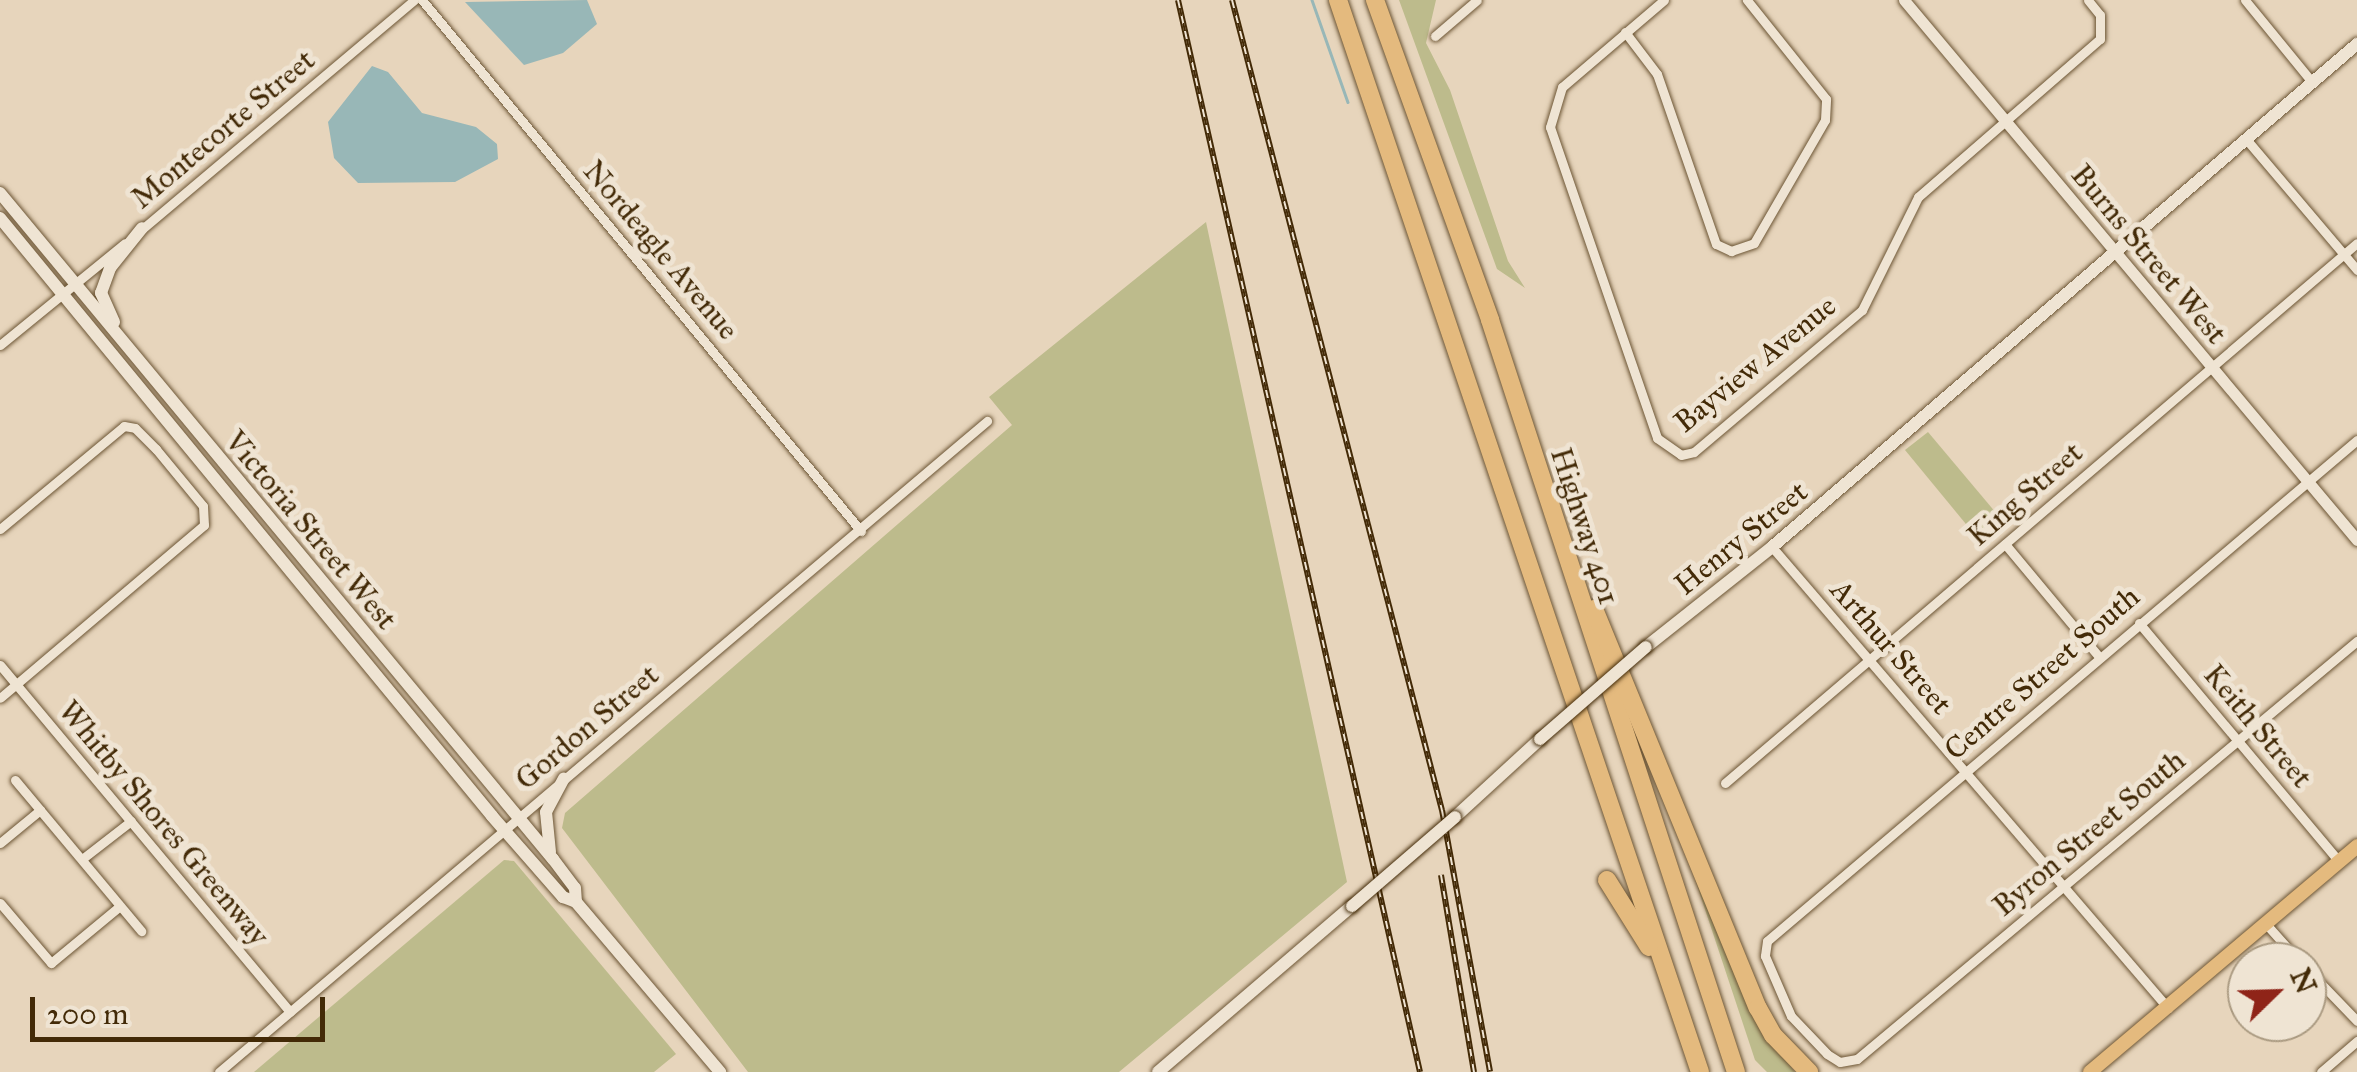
<!DOCTYPE html>
<html>
<head>
<meta charset="utf-8">
<style>
  body { margin:0 }
  #map { position:relative; width:2357px; height:1072px; overflow:hidden; background:#e7d5bc; font-family:"IM FELL Great Primer",serif }
  div>[style] { position:absolute }
  [style*='--x'] { left:calc(var(--x)*1px); top:calc(var(--y)*1px); width:calc(var(--w)*1px); rotate:calc(var(--a)*1deg) }
  .green>* { inset:0; background:#bdbb8c }
  .water>* { inset:0; background:#98b7b7 }
  .stream>* { height:2.5px; margin:-1.25px; padding:0 1.25px; transform-origin:1.25px; border-radius:1.25px; background:#98b7b7 }
  .roads { filter:drop-shadow(0 0 2px #6c5534) drop-shadow(0 0 2px #6c5534) }
  .minor>* { height:9px; margin:-4.5px; padding:0 4.5px; transform-origin:4.5px; border-radius:4.5px; background:#efe4d3 }
  .tertiary>* { height:11px; margin:-5.5px; padding:0 5.5px; transform-origin:5.5px; border-radius:5.5px; background:#efe4d3 }
  .secondary>* { height:12px; margin:-6px; padding:0 6px; transform-origin:6px; border-radius:6px; background:#efe4d3 }
  .primary>* { height:14px; margin:-7px; padding:0 7px; transform-origin:7px; border-radius:7px; background:#e4ba7e }
  .motorway>* { height:18px; margin:-9px; padding:0 9px; transform-origin:9px; border-radius:9px; background:#e4ba7e }
  .rail>* { height:6px; margin-top:-3px; transform-origin:0; background:repeating-linear-gradient(90deg,#efe4d3 0 8px,#432a07 0 16px); box-sizing:border-box; border-block:2px solid #432a07 }
  .bridges { filter:drop-shadow(0 0 2px #432a07) drop-shadow(0 0 2px #432a07) }
  .secondary-bridge>* { height:12px; margin:-6px; padding:0 6px; transform-origin:6px; border-radius:6px; background:#efe4d3 }
  span { translate:-50% -50%; white-space:nowrap; text-align:center; line-height:1.15; -webkit-text-stroke:10px #efe4d3; paint-order:stroke }
  .street-label { font-size:30px; color:#432a07 }
  .north { position:absolute; left:2227px; top:942px; width:100px; height:100px; box-sizing:border-box; background:#efe4d3; border:2px solid #aa9a81; border-radius:50%; rotate:67deg; font-size:28px; font-weight:700; line-height:40px; text-align:center; color:#432a07 }
  .north::after { content:''; display:block; margin:auto; width:35px; height:45px; background:#8f2418; clip-path:polygon(50% 0,100% 100%,50% 72%,0 100%) }
  .scale { position:absolute; left:30px; top:997px; width:295px; height:45px; box-sizing:border-box; border:5px solid #432a07; border-top:0; padding-left:12px; font-size:30px; line-height:35px; white-space:nowrap; color:#432a07; -webkit-text-stroke:8px #efe4d3; paint-order:stroke }
</style>
</head>
<body>
<div id="map">
  <div class="green">
    <div style="clip-path:polygon(1399px 0,1436px 0,1426px 43px,1450px 90px,1508px 261px,1525px 288px,1497px 269px)"></div>
    <div style="clip-path:polygon(1206px 222px,1347px 882px,1119px 1072px,748px 1072px,562px 828px,565px 813px,1012px 425px,989px 397px)"></div>
    <div style="clip-path:polygon(1928px 432px,2007px 526px,1984px 546px,1905px 450px)"></div>
    <div style="clip-path:polygon(1677px 825px,1755px 1021px,1795px 1072px,1767px 1072px,1755px 1060px)"></div>
    <div style="clip-path:polygon(504px 860px,514px 861px,676px 1054px,654px 1072px,254px 1072px)"></div>
  </div>
  <div class="water">
    <div style="clip-path:polygon(587px 0,597px 24px,563px 53px,524px 65px,465px 2px)"></div>
    <div style="clip-path:polygon(372px 66px,388px 72px,422px 113px,476px 127px,497px 144px,498px 159px,455px 182px,358px 183px,334px 158px,328px 122px)"></div>
  </div>
  <div class="stream">
    <div style="--x:1312;--y:0;--w:108;--a:70.6"></div>
  </div>
  <div class="roads">
    <div class="minor">
      <div style="--x:422;--y:0;--w:689;--a:50.42"></div>
      <div style="--x:1664;--y:0;--w:134;--a:139.5"></div>
      <div style="--x:1562;--y:87;--w:42;--a:106.7"></div>
      <div style="--x:1550;--y:127;--w:329;--a:71"></div>
      <div style="--x:1657;--y:438;--w:29;--a:35"></div>
      <div style="--x:1681;--y:455;--w:13;--a:-13"></div>
      <div style="--x:1694;--y:452;--w:220;--a:-40.2"></div>
      <div style="--x:1862;--y:310;--w:126;--a:-63.6"></div>
      <div style="--x:1918;--y:197;--w:241;--a:-41"></div>
      <div style="--x:2100;--y:39;--w:24;--a:-90"></div>
      <div style="--x:2100;--y:15;--w:19;--a:-129"></div>
      <div style="--x:2245;--y:0;--w:106;--a:50.7"></div>
      <div style="--x:1625;--y:32;--w:53;--a:52.7"></div>
      <div style="--x:1657;--y:74;--w:180;--a:70.9"></div>
      <div style="--x:1716;--y:244;--w:17;--a:25"></div>
      <div style="--x:1731;--y:251;--w:24;--a:-19"></div>
      <div style="--x:1754;--y:243;--w:142;--a:-60"></div>
      <div style="--x:1825;--y:120;--w:21;--a:-87"></div>
      <div style="--x:1826;--y:99;--w:127;--a:-128.6"></div>
      <div style="--x:1435;--y:36;--w:55;--a:-40.6"></div>
      <div style="--x:2246;--y:139;--w:172;--a:49.7"></div>
      <div style="--x:141;--y:230;--w:357;--a:-40.1"></div>
      <div style="--x:0;--y:345;--w:161;--a:-39.2"></div>
      <div style="--x:2357;--y:440;--w:774;--a:139.66"></div>
      <div style="--x:1767;--y:941;--w:15;--a:98"></div>
      <div style="--x:1765;--y:956;--w:65;--a:66.6"></div>
      <div style="--x:1791;--y:1016;--w:52;--a:46.5"></div>
      <div style="--x:1827;--y:1054;--w:15;--a:32"></div>
      <div style="--x:1840;--y:1062;--w:17;--a:-10"></div>
      <div style="--x:1857;--y:1059;--w:652;--a:-39.9"></div>
      <div style="--x:0;--y:529;--w:161;--a:-39.7"></div>
      <div style="--x:124;--y:426;--w:11;--a:10"></div>
      <div style="--x:135;--y:428;--w:30;--a:45"></div>
      <div style="--x:156;--y:449;--w:74;--a:50.5"></div>
      <div style="--x:203;--y:506;--w:19;--a:87"></div>
      <div style="--x:204;--y:525;--w:267;--a:139.7"></div>
      <div style="--x:2005;--y:544;--w:147;--a:50.2"></div>
      <div style="--x:1772;--y:547;--w:608;--a:49.34"></div>
      <div style="--x:2139;--y:623;--w:311;--a:50"></div>
      <div style="--x:0;--y:665;--w:452;--a:50.1"></div>
      <div style="--x:15;--y:780;--w:39;--a:50"></div>
      <div style="--x:1725;--y:783;--w:831;--a:-40.51"></div>
      <div style="--x:0;--y:843;--w:52;--a:-39.5"></div>
      <div style="--x:40;--y:810;--w:158;--a:50.1"></div>
      <div style="--x:82;--y:859;--w:62;--a:-37.8"></div>
      <div style="--x:0;--y:903;--w:79;--a:49.6"></div>
      <div style="--x:51;--y:963;--w:89;--a:-39.6"></div>
      <div style="--x:2266;--y:924;--w:51;--a:48.2"></div>
      <div style="--x:2307;--y:969;--w:72;--a:46.1"></div>
      <div style="--x:219;--y:1072;--w:1007;--a:-40.29"></div>
      <div style="--x:2321;--y:1072;--w:48;--a:-40.7"></div>
    </div>
    <div class="tertiary">
      <div style="--x:1904;--y:0;--w:705;--a:50.01"></div>
    </div>
    <div class="secondary">
      <div style="--x:0;--y:193;--w:866;--a:50.3"></div>
      <div style="--x:553;--y:859;--w:36;--a:53"></div>
      <div style="--x:575;--y:888;--w:14;--a:86"></div>
      <div style="--x:0;--y:218;--w:774;--a:50.55"></div>
      <div style="--x:492;--y:816;--w:108;--a:48.8"></div>
      <div style="--x:563;--y:897;--w:14;--a:21"></div>
      <div style="--x:576;--y:902;--w:223;--a:49.7"></div>
      <div style="--x:114;--y:322;--w:32;--a:-114"></div>
      <div style="--x:101;--y:293;--w:27;--a:-70"></div>
      <div style="--x:110;--y:268;--w:51;--a:-51.3"></div>
      <div style="--x:1646;--y:647;--w:161;--a:-38.4"></div>
      <div style="--x:1772;--y:547;--w:772;--a:-40.69"></div>
      <div style="--x:1455;--y:817;--w:115;--a:-42.5"></div>
      <div style="--x:550;--y:852;--w:40;--a:-95.7"></div>
      <div style="--x:546;--y:812;--w:38;--a:-62"></div>
      <div style="--x:1158;--y:1072;--w:255;--a:-40.6"></div>
    </div>
    <div class="primary">
      <div style="--x:2090;--y:1072;--w:350;--a:-40.2"></div>
    </div>
    <div class="motorway">
      <div style="--x:1338;--y:0;--w:1131;--a:71.34"></div>
      <div style="--x:1375;--y:0;--w:340;--a:70.2"></div>
      <div style="--x:1490;--y:320;--w:791;--a:71.89"></div>
      <div style="--x:1594;--y:609;--w:431;--a:67.7"></div>
      <div style="--x:1758;--y:1008;--w:31;--a:61"></div>
      <div style="--x:1773;--y:1035;--w:52;--a:45.8"></div>
      <div style="--x:1607;--y:880;--w:79;--a:57.9"></div>
    </div>
  </div>
  <div class="rail">
    <div style="--x:1178;--y:0;--w:1099;--a:77.28"></div>
    <div style="--x:1232;--y:0;--w:837;--a:75.47"></div>
    <div style="--x:1442;--y:810;--w:266;--a:79.6"></div>
    <div style="--x:1441;--y:875;--w:200;--a:80.5"></div>
  </div>
  <div class="bridges">
    <div class="secondary-bridge">
      <div style="--x:1540;--y:739;--w:140;--a:-41"></div>
      <div style="--x:1352;--y:906;--w:136;--a:-40.8"></div>
    </div>
  </div>
  <div class="street-label">
    <span style="left:223px;top:129px;rotate:-40deg">Montecorte Street</span>
    <span style="left:661px;top:250px;rotate:50deg">Nordeagle Avenue</span>
    <span style="left:2149px;top:254px;rotate:50deg">Burns Street West</span>
    <span style="left:1755px;top:364px;rotate:-39deg">Bayview Avenue</span>
    <span style="left:2025px;top:494px;rotate:-41deg">King Street</span>
    <span style="left:1585px;top:526px;rotate:72deg">Highway 401</span>
    <span style="left:311px;top:530px;rotate:50deg">Victoria Street West</span>
    <span style="left:1741px;top:538px;rotate:-39deg">Henry Street</span>
    <span style="left:1891px;top:647px;rotate:49deg">Arthur Street</span>
    <span style="left:2042px;top:673px;rotate:-41deg">Centre Street South</span>
    <span style="left:2258px;top:726px;rotate:50deg">Keith Street</span>
    <span style="left:587px;top:727px;rotate:-40deg">Gordon Street</span>
    <span style="left:164px;top:823px;rotate:50deg">Whitby Shores Greenway</span>
    <span style="left:2089px;top:833px;rotate:-40deg">Byron Street South</span>
  </div>
  <div class="north">N</div>
  <div class="scale">200 m</div>
</div>
</body>
</html>
